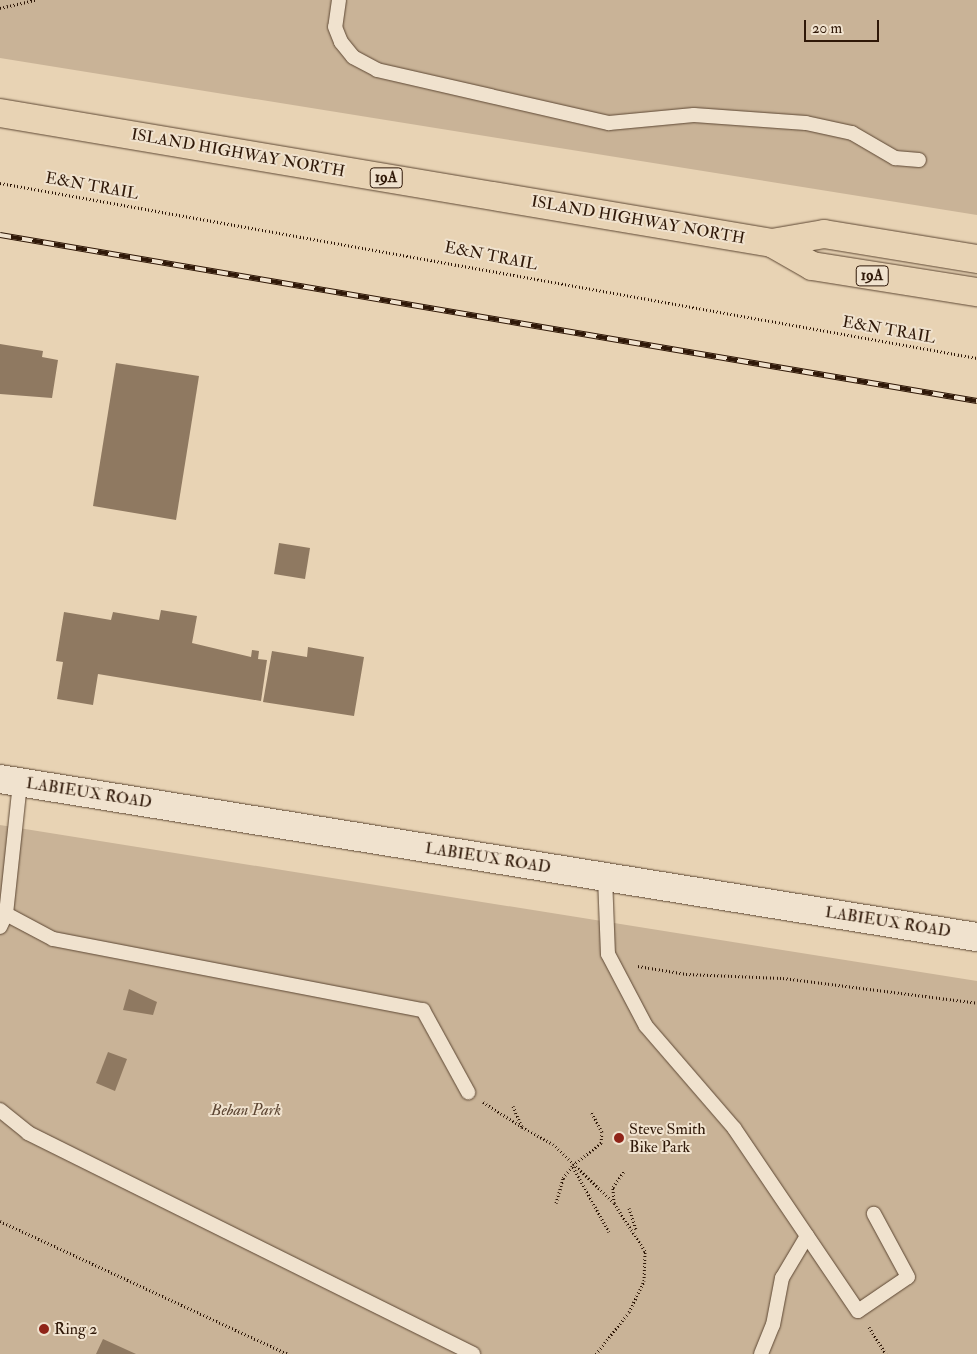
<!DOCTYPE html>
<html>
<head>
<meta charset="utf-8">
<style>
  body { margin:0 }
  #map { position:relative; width:977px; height:1354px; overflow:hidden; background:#e8d3b4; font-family:"IM FELL Double Pica",serif }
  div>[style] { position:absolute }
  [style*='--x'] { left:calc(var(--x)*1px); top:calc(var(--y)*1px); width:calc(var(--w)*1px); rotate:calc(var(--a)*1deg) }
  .green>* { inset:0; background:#c9b397 }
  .building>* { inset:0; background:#8f7961 }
  .path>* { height:3px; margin-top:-1.5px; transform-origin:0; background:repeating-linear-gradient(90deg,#2f1808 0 1px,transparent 0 3.5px) }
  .roads { filter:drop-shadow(0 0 1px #5d4733) drop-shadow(0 0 1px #5d4733) }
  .lane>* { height:14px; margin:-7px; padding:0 7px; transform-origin:7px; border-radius:7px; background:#f0e2ce }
  .secondary>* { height:28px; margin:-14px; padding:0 14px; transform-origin:14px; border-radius:14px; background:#f0e2ce }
  .primary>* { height:28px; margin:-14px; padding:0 14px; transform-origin:14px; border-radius:14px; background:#e8d3b4 }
  .rail>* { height:5.5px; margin-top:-2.75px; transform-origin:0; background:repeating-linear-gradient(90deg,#f0e2ce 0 11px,#2f1808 0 22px); box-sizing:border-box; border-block:1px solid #2f1808 }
  .dots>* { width:14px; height:14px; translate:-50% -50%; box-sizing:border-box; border:2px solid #f0e2ce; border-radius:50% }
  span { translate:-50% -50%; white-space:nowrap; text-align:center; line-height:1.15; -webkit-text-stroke:4px #f0e2ce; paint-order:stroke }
  .shield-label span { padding:1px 4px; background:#f0e2ce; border:1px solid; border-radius:4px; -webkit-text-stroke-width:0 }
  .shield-label { font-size:15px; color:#2f1808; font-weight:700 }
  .street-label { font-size:16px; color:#2f1808 }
  .park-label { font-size:16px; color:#5d4633; font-style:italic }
  .poi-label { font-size:16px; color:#2f1808 }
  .left { translate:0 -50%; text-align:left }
  .scale { position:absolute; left:804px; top:20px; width:75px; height:22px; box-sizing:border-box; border:2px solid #2f1808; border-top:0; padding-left:6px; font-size:15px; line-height:18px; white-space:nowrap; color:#2f1808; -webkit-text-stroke:4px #f0e2ce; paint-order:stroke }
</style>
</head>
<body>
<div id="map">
  <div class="green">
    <div style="clip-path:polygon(0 0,977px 0,977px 215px,0 58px)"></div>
    <div style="clip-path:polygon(0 825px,977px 981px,977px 1354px,0 1354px)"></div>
  </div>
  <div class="building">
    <div style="clip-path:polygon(0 344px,43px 351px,42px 357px,58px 360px,52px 398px,0 394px)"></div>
    <div style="clip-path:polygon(116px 363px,199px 376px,176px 520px,93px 506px)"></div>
    <div style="clip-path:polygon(279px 543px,310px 548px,305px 579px,274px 574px)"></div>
    <div style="clip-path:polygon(161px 610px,197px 616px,192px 643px,251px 657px,252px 650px,259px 651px,258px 659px,267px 660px,261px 701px,98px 674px,93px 705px,57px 699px,63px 662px,56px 661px,64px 612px,111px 620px,113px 612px,159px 620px)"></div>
    <div style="clip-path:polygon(308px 647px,364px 657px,354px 716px,263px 702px,272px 651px,307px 657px)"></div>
    <div style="clip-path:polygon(129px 989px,157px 1002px,153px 1015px,123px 1010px)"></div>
    <div style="clip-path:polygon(108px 1052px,127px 1059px,115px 1091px,96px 1083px)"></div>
    <div style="clip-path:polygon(103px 1339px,136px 1354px,96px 1354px)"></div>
  </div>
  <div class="path">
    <div style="--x:0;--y:8;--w:37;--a:-13"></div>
    <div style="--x:0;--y:183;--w:993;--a:10.16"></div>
    <div style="--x:638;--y:966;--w:49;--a:9.5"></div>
    <div style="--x:686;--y:974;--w:97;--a:2.4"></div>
    <div style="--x:783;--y:978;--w:196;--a:7.3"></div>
    <div style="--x:483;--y:1102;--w:46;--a:32.7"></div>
    <div style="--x:513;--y:1106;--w:23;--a:67"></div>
    <div style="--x:522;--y:1127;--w:35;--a:29"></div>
    <div style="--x:553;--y:1144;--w:83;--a:44"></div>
    <div style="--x:573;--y:1167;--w:74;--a:61"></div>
    <div style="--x:556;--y:1203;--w:26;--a:-74"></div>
    <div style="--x:563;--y:1178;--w:16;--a:-52"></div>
    <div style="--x:573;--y:1165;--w:36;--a:-38"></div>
    <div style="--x:601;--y:1143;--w:11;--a:-85"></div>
    <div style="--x:602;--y:1132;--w:24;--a:-118"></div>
    <div style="--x:629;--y:1208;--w:22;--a:72"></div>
    <div style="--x:0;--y:1221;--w:317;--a:24.8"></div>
    <div style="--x:869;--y:1327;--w:32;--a:58"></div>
    <div style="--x:596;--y:1354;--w:53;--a:-51.8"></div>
    <div style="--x:629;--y:1312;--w:34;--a:-64"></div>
    <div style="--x:644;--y:1281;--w:30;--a:-88"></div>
    <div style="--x:645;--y:1251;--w:57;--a:-122.9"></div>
    <div style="--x:614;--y:1203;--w:16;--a:-94"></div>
    <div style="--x:613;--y:1187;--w:19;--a:-55"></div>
  </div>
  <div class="roads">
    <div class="lane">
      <div style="--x:339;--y:0;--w:27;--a:98"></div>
      <div style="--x:335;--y:27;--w:16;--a:68"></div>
      <div style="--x:341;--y:42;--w:19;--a:51"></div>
      <div style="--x:353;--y:57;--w:27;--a:28"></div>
      <div style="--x:377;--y:70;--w:238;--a:12.9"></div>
      <div style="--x:609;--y:123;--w:85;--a:-5.4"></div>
      <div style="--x:694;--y:115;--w:112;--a:4.1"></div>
      <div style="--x:806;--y:123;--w:47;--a:12.3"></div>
      <div style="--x:852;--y:133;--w:50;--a:30.2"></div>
      <div style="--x:895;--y:158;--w:24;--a:5"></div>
      <div style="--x:605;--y:877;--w:77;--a:87.8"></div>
      <div style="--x:608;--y:954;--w:81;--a:62.2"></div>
      <div style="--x:646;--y:1026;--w:135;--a:49.2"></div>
      <div style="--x:734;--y:1128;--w:221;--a:55.9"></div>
      <div style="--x:858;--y:1311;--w:60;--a:-34.2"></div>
      <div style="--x:908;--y:1277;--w:72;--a:-118.4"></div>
      <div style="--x:6;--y:914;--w:53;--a:28"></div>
      <div style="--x:53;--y:939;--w:377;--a:10.9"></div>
      <div style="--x:423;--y:1010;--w:94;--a:61.2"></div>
      <div style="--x:0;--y:927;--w:14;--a:-65"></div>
      <div style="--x:6;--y:914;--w:133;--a:-83.9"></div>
      <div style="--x:0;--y:1110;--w:36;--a:39"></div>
      <div style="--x:28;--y:1133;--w:497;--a:26.4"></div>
      <div style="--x:761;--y:1354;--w:31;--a:-68"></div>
      <div style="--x:773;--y:1325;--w:48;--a:-79.2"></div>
      <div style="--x:782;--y:1278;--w:49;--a:-59.2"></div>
    </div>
    <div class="secondary">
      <div style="--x:0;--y:779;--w:990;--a:9.19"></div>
    </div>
    <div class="primary">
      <div style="--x:0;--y:113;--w:783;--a:9.56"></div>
      <div style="--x:772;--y:243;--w:53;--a:-9.8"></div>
      <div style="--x:824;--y:234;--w:155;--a:9.3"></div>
      <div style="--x:772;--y:243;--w:46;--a:29.9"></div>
      <div style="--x:812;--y:266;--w:167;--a:9"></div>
    </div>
  </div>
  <div class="rail">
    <div style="--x:0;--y:235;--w:991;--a:9.64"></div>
  </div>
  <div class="dots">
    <div style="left:619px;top:1138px;background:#8f2418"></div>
    <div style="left:44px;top:1329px;background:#8f2418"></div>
  </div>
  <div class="shield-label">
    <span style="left:386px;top:178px">19A</span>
    <span style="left:872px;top:276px">19A</span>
  </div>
  <div class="street-label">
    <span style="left:238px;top:153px;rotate:10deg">ISLAND HIGHWAY NORTH</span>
    <span style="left:92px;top:186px;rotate:10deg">E&amp;N TRAIL</span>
    <span style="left:638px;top:220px;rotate:10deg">ISLAND HIGHWAY NORTH</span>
    <span style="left:491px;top:256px;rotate:11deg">E&amp;N TRAIL</span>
    <span style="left:889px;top:330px;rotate:10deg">E&amp;N TRAIL</span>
    <span style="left:89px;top:793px;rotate:9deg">LABIEUX ROAD</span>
    <span style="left:488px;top:858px;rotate:9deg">LABIEUX ROAD</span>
    <span style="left:888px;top:922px;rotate:9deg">LABIEUX ROAD</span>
  </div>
  <div class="park-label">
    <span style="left:246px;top:1110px">Beban Park</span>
  </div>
  <div class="poi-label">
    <span class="left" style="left:629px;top:1138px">Steve Smith<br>Bike Park</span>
    <span class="left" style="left:54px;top:1329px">Ring 2</span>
  </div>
  <div class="scale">20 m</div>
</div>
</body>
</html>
